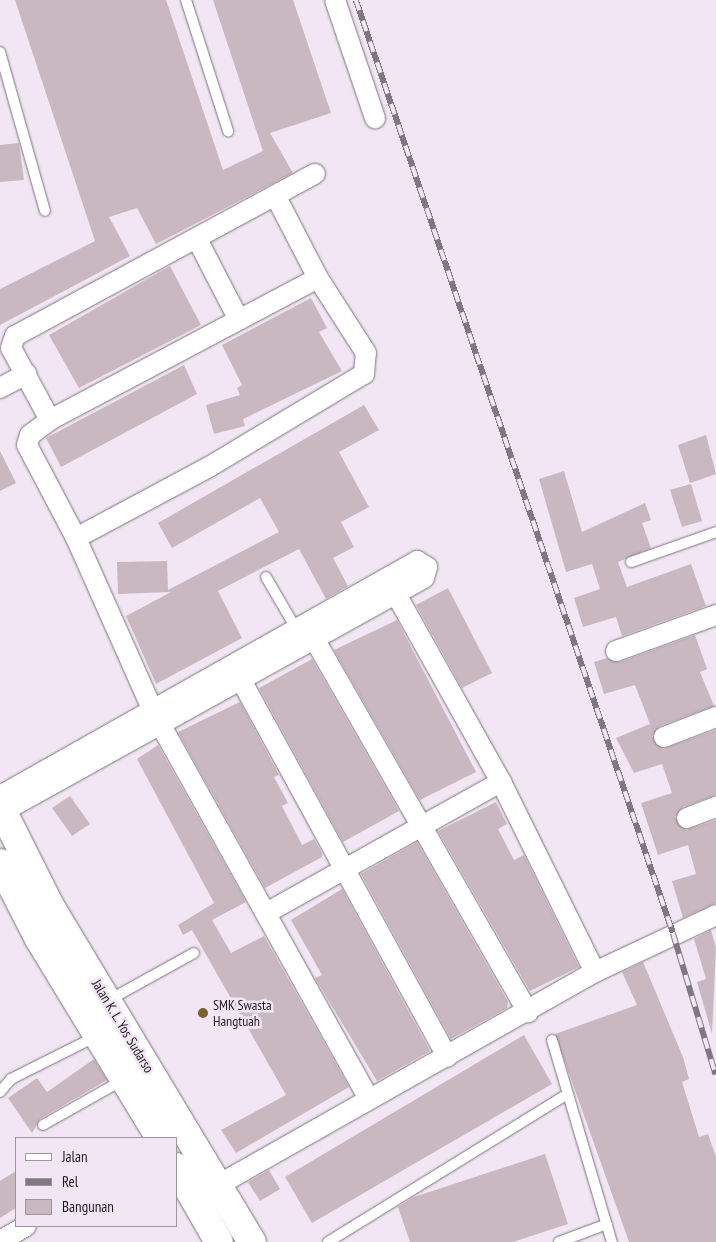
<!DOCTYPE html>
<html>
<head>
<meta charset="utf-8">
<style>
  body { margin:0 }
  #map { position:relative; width:716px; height:1242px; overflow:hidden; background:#f2e6f4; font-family:"PT Sans Narrow",sans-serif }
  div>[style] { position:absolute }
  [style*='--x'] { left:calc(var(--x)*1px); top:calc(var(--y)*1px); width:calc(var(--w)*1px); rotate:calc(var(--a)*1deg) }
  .building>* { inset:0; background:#c9b8c0 }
  .roads { filter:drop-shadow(0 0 1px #7c727d) drop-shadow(0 0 1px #7c727d) }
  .lane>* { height:10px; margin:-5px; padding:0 5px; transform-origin:5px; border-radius:5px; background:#fff }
  .street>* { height:20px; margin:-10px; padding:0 10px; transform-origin:10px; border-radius:10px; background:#fff }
  .highway>* { height:28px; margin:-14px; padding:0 14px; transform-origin:14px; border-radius:14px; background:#fff }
  .rail>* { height:5.5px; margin-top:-2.75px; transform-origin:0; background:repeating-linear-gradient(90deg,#f2e6f4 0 11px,#807881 0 22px); box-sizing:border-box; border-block:1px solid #807881 }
  .dots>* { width:14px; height:14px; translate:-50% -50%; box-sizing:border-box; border:2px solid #f2e6f4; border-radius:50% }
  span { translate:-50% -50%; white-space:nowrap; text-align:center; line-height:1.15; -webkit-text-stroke:5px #f2e6f4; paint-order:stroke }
  .poi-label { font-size:14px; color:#201b20 }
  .left { translate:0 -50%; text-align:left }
  .street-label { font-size:14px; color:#201b20 }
  .legend { position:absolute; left:15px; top:1137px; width:162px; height:90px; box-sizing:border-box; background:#f2e6f4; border:1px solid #9e959f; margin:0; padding:6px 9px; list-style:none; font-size:15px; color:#201b20 }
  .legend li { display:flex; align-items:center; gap:10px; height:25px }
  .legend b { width:25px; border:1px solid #9e959f }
</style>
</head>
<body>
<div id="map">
  <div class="building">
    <div style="clip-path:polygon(15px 0,166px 0,223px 170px,263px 151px,213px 0,293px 0,331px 113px,270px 133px,293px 173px,156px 244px,137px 208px,109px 217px,130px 256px,0 325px,0 289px,95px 241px)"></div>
    <div style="clip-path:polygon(19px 143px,24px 180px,0 182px,0 145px)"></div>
    <div style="clip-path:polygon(170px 266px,201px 325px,79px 388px,49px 335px)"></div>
    <div style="clip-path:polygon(311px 298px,327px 328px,319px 332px,342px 371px,243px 419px,245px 426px,214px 434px,206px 405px,240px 395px,237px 388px,242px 385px,222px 345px)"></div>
    <div style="clip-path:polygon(184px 365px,197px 394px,61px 467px,46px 438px)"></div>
    <div style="clip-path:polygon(364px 405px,379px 430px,339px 452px,369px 507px,341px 522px,354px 547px,333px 558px,348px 586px,326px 599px,299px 549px,218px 591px,242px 638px,156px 684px,126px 616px,171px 592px,118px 594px,117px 562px,167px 561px,168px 590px,279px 532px,260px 498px,172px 548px,158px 523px)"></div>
    <div style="clip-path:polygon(706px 435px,716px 474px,690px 483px,678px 445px)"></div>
    <div style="clip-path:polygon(0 451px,16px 483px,0 491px)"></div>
    <div style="clip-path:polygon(564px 471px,582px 532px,645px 503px,651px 520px,642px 523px,651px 548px,618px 562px,627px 587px,691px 564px,706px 606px,622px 636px,616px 617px,583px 627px,574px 598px,600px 589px,592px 564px,566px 572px,539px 479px)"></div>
    <div style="clip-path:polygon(691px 484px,702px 521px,682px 527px,670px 490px)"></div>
    <div style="clip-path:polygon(448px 588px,492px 673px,462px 688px,416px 605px)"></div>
    <div style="clip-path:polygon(397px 620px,476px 772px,420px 800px,334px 650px)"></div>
    <div style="clip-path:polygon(695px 635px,707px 669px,700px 672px,714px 706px,660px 726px,652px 736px,663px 749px,716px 730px,716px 795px,683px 807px,675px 817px,686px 830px,716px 820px,716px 903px,683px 918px,672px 881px,696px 874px,688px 845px,658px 855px,641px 803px,672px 793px,662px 764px,634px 773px,616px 738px,650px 724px,635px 685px,604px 694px,594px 662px,607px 658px,620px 662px)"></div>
    <div style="clip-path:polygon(312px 659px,399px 811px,343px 842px,259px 688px)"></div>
    <div style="clip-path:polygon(240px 702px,279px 775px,274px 777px,288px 803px,282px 806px,302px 845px,314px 839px,322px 853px,322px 857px,265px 888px,178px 732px)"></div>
    <div style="clip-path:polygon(158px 745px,246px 902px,212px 920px,231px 953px,264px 936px,349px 1087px,236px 1153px,221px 1130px,286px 1095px,192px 930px,183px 935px,178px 925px,214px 903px,137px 759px)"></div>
    <div style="clip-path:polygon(70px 796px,90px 824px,72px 836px,52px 808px)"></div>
    <div style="clip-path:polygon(496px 802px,507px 824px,498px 829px,514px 860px,524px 855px,579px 967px,530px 991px,438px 831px)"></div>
    <div style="clip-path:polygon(417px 842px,508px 1002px,507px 1008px,451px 1039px,361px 874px)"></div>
    <div style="clip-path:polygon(342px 889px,430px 1051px,377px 1081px,315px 978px,322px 975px,291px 920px)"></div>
    <div style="clip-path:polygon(711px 930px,716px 948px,712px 1034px,697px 982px,706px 979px,694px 939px)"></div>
    <div style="clip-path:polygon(643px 962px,683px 1057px,689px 1079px,682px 1082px,699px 1137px,708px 1134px,716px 1157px,716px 1242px,629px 1242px,555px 1034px,637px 1005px,622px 972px)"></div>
    <div style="clip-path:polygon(524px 1035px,552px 1084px,312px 1223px,285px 1177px)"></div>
    <div style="clip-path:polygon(94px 1059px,107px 1080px,40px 1119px,32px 1133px,8px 1098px,37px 1078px,47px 1092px)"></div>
    <div style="clip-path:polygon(545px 1154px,568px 1224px,513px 1242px,410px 1242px,398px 1207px,414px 1197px)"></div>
    <div style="clip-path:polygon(269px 1170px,280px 1189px,260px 1201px,248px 1182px)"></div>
    <div style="clip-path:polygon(16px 1171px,16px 1208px,0 1218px,0 1181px)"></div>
  </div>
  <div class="roads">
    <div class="lane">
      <div style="--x:186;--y:0;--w:138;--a:72.2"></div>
      <div style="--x:0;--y:52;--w:165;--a:74.2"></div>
      <div style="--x:631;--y:562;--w:90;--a:-19.4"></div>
      <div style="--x:266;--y:577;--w:61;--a:59.7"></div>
      <div style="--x:109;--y:1000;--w:97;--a:-28.9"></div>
      <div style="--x:552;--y:1040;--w:211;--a:73.5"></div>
      <div style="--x:0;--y:1092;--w:17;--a:-50"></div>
      <div style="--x:11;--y:1079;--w:96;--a:-26.6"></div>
      <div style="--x:43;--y:1125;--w:92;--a:-29.4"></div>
      <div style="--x:328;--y:1242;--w:282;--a:-31.7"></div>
      <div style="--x:559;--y:1242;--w:51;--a:-20.6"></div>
    </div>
    <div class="street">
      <div style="--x:335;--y:0;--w:125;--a:71.3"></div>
      <div style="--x:197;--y:239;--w:91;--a:62.6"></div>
      <div style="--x:318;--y:278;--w:303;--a:152.1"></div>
      <div style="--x:50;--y:420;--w:25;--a:143"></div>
      <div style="--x:30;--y:435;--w:10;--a:107"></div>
      <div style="--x:27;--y:445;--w:105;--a:62.2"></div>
      <div style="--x:76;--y:538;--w:189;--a:66"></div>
      <div style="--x:153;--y:711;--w:444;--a:60.9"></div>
      <div style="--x:0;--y:388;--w:30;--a:-28"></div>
      <div style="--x:50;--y:420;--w:82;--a:-118.4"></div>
      <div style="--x:11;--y:348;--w:13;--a:-72"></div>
      <div style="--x:15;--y:336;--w:341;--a:-28.4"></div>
      <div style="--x:76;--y:538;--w:151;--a:-28.1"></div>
      <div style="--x:209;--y:467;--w:181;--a:-31"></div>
      <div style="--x:364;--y:374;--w:21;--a:-85"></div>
      <div style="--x:366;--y:353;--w:89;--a:-122.6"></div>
      <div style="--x:318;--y:278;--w:91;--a:-117.4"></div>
      <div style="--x:396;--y:594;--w:215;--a:60.8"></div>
      <div style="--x:501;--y:782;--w:212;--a:63.7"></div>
      <div style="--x:308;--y:628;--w:443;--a:60.2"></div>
      <div style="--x:616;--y:651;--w:106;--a:-19.8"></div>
      <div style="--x:235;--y:669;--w:442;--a:61.3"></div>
      <div style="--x:664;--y:737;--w:56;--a:-21"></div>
      <div style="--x:0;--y:796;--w:479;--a:-29.4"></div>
      <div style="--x:417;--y:561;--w:12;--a:31"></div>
      <div style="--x:427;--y:567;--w:11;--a:105"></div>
      <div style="--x:424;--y:578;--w:485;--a:151"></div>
      <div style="--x:687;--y:818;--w:31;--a:-21"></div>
      <div style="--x:268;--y:912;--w:267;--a:-29.2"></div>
      <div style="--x:220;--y:1184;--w:431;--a:-29.5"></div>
      <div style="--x:595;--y:972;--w:134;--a:-25.2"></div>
      <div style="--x:0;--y:1241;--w:30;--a:-30"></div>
    </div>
    <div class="highway">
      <div style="--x:0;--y:806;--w:112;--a:63.4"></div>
      <div style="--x:50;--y:906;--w:392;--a:59"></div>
      <div style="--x:0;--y:863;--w:85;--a:62.8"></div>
      <div style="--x:39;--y:939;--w:233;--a:58.7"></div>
      <div style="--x:176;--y:1167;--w:86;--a:60.2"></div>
    </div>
  </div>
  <div class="rail">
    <div style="--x:356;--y:0;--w:985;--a:71.23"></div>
    <div style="--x:673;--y:933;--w:148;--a:73.2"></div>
  </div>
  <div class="dots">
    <div style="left:203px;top:1013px;background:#7b6233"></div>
  </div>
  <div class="poi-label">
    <span class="left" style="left:213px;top:1013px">SMK Swasta<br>Hangtuah</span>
  </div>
  <div class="street-label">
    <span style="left:123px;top:1026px;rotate:59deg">Jalan K. L. Yos Sudarso</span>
  </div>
  <ul class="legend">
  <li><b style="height:6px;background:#fff"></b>Jalan</li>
  <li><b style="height:6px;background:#807881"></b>Rel</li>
  <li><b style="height:14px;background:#c9b8c0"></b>Bangunan</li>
  </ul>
</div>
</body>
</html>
